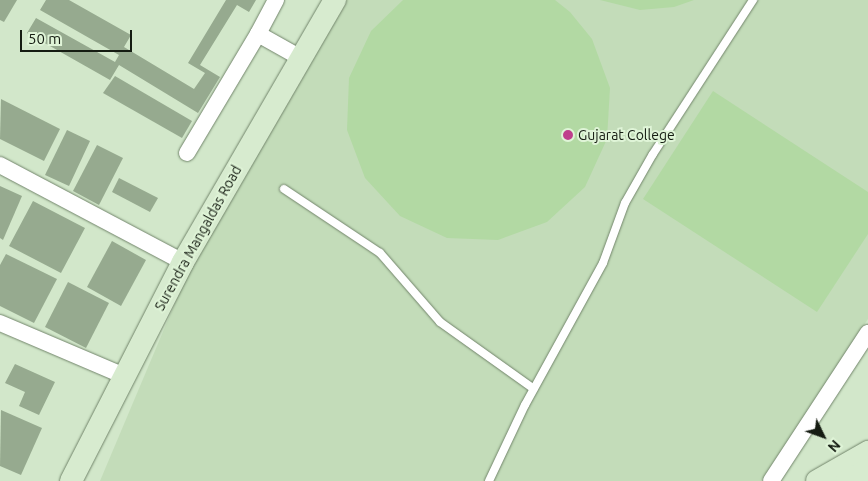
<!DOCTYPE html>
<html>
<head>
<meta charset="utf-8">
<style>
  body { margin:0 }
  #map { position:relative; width:868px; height:481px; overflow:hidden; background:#d2e7ca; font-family:Ubuntu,sans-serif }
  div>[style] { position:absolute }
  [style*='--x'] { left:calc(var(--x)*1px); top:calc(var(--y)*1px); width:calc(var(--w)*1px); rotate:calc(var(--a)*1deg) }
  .built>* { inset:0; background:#c3dcb9 }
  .green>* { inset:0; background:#b2d9a3 }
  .building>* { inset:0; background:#96aa8f }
  .roads { filter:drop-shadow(0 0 1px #72856b) drop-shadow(0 0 1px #72856b) }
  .lane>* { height:8px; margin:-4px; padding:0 4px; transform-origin:4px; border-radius:4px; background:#fff }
  .street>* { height:16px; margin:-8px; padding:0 8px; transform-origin:8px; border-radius:8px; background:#fff }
  .secondary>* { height:22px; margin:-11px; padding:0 11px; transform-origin:11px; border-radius:11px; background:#d7ebcf }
  .dots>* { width:14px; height:14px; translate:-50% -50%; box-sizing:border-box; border:2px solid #dff4d7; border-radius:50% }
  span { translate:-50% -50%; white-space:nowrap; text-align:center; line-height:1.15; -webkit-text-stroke:4px #dff4d7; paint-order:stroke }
  .poi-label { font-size:14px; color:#151c12 }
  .left { translate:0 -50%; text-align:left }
  .street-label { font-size:14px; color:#151c12 }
  .north { position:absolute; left:798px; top:411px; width:50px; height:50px; -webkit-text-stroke:4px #dff4d7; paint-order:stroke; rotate:132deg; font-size:14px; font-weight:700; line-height:20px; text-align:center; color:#151c12 }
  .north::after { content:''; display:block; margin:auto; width:18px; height:22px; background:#151c12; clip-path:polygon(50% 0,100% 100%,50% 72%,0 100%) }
  .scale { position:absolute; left:20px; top:30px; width:112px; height:22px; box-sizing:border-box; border:2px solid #151c12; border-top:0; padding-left:6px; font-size:15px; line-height:18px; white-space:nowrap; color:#151c12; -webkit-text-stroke:4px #dff4d7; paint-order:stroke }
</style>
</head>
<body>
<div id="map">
  <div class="built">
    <div style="clip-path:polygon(346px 0,868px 0,868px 319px,761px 481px,100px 481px,189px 270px)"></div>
  </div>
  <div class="green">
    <div style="clip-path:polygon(403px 0,555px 0,570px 12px,592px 39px,610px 88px,607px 139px,585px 187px,547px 222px,498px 240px,447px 238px,400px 216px,365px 178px,347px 130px,349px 78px,371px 31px)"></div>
    <div style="clip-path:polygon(600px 0,694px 0,674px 7px,640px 10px)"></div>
    <div style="clip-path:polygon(713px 91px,868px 192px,868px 234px,817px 312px,643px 199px)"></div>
  </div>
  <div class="building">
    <div style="clip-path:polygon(0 0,17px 0,4px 22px,0 20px)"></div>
    <div style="clip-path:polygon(46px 0,69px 0,131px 35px,124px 47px,194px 89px,205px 73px,188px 63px,226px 0,256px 0,249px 12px,237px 5px,200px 65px,220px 77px,198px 113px,119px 65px,110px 80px,27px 33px,36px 18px,115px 62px,119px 55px,40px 10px)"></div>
    <div style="clip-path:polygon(115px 76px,192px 121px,182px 138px,103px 93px)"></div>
    <div style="clip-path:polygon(1px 99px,60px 129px,44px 161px,0 139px)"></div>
    <div style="clip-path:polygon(67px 130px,90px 141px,69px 186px,45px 175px)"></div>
    <div style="clip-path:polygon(97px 145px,123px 158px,99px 205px,73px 191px)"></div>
    <div style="clip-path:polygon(119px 178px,158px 198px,150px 212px,112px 192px)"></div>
    <div style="clip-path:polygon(0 186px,22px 196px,3px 240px,0 238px)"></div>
    <div style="clip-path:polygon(33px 201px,85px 228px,61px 273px,9px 246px)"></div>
    <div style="clip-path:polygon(112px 241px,146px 260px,121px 306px,87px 287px)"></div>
    <div style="clip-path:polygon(6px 254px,57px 279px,34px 323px,0 306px,0 265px)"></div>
    <div style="clip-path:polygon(68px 282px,109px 303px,86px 348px,45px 327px)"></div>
    <div style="clip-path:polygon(15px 364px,55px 382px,39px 415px,19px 406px,25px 392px,5px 383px)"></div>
    <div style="clip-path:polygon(1px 410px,42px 428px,21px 475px,0 466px)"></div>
  </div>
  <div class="roads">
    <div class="lane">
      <div style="--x:284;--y:189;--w:115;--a:33.7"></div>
      <div style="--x:380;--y:253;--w:91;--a:49"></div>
      <div style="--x:440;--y:322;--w:115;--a:35.5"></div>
      <div style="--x:489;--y:481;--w:84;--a:-64.7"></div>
      <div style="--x:525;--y:405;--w:162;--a:-61.2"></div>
      <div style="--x:603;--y:263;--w:64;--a:-69.9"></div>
      <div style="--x:625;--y:203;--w:56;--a:-60.3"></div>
      <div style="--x:653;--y:154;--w:184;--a:-57"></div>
    </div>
    <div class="street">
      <div style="--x:276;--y:0;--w:38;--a:118"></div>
      <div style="--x:258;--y:34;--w:49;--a:29.2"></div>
      <div style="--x:187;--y:153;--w:139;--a:-59.2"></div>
      <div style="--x:0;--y:165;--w:207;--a:27.9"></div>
      <div style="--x:0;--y:323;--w:133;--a:23.1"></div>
      <div style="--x:771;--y:481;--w:177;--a:-56.8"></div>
    </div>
    <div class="secondary">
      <div style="--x:71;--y:481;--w:246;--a:-62.9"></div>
      <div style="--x:183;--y:262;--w:303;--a:-59.9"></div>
      <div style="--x:817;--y:481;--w:59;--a:-29.6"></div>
      <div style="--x:847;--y:481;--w:24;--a:-28"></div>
    </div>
  </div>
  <div class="dots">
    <div style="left:568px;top:135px;background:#bf408c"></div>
  </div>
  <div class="poi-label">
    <span class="left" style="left:578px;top:135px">Gujarat College</span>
  </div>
  <div class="street-label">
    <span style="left:198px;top:238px;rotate:-61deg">Surendra Mangaldas Road</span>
  </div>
  <div class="north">N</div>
  <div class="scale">50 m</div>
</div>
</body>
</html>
